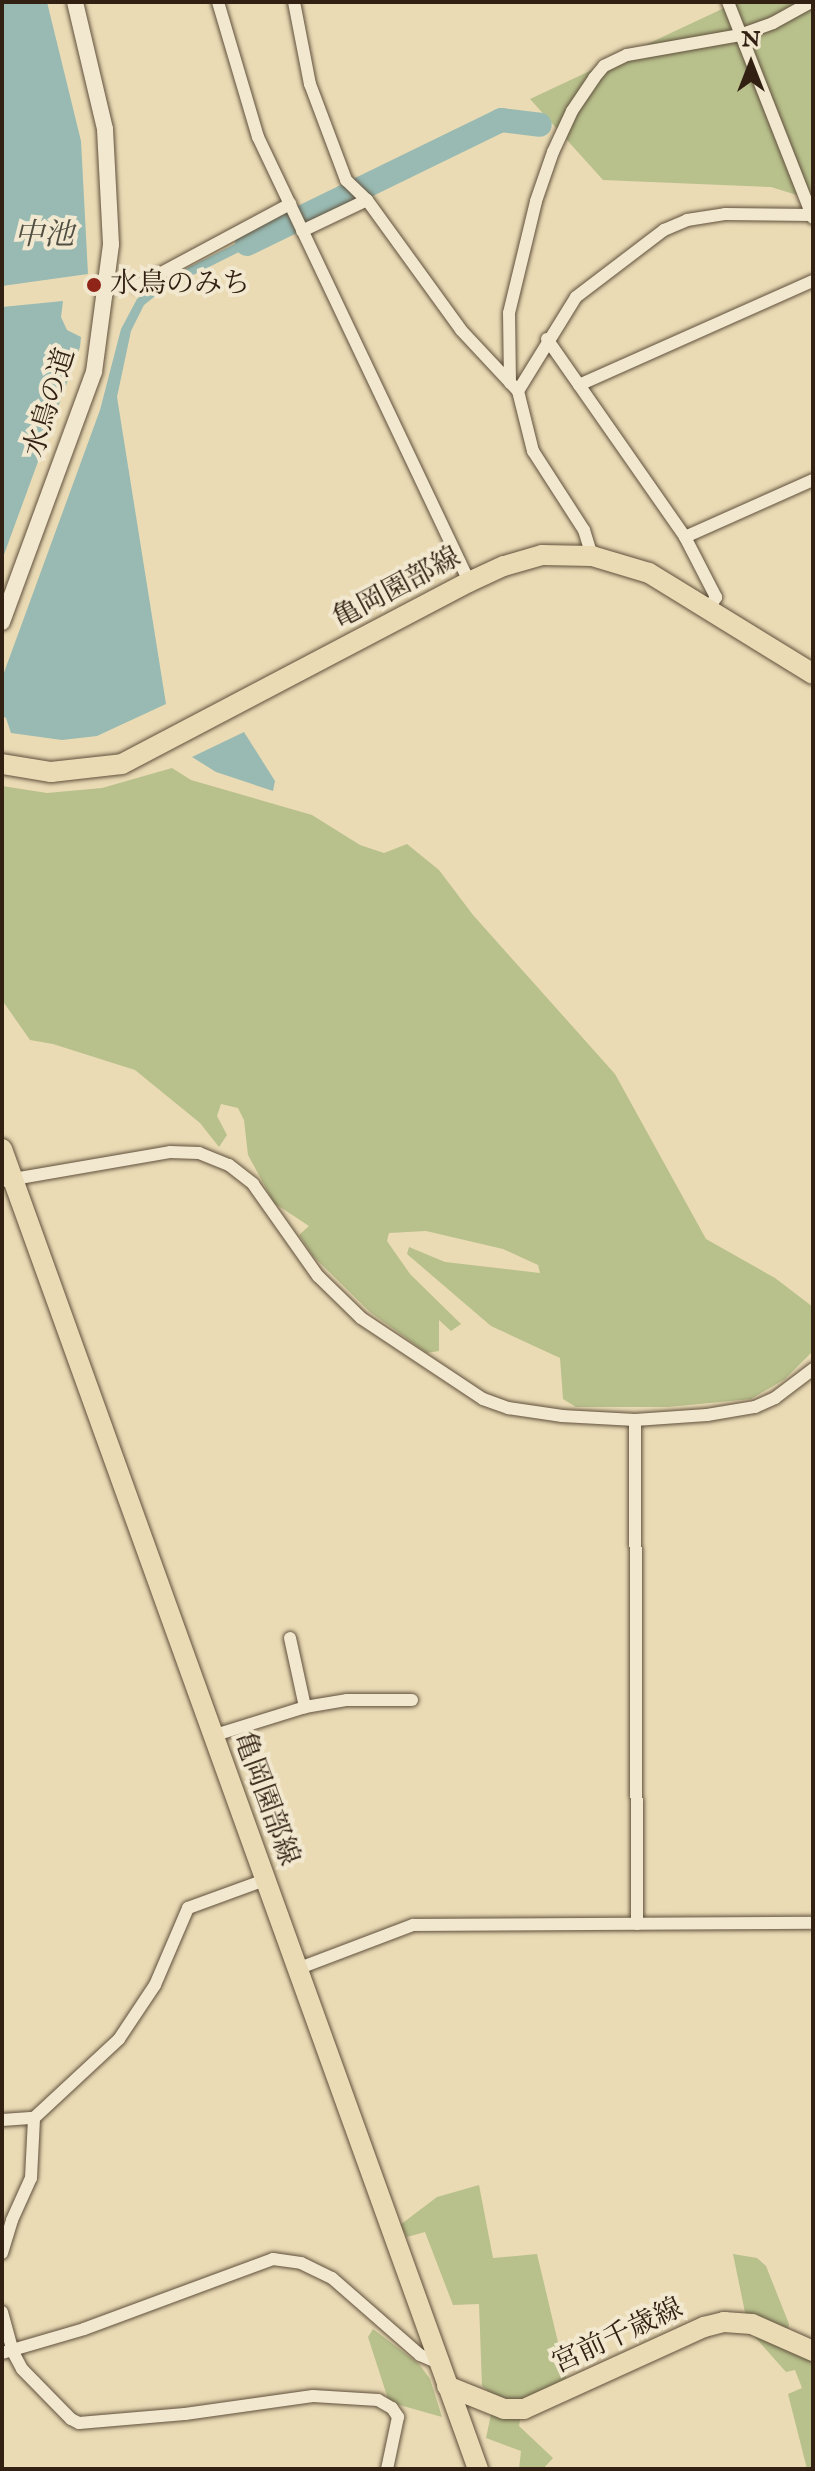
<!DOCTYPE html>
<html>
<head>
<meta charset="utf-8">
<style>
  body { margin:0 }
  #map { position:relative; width:815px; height:2471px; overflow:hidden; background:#eadbb5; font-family:"IM FELL English","Noto Serif JP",serif }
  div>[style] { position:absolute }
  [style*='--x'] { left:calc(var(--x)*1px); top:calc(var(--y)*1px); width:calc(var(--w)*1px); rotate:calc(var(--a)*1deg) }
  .green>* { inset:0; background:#b8c08c }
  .water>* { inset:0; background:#98bab2 }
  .river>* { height:24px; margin:-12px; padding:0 12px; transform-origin:12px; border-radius:12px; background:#98bab2 }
  .roads { filter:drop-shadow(0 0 2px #60503c) drop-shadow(0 0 2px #60503c) }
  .minor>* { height:12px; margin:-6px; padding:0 6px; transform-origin:6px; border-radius:6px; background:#f1e8cf }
  .tertiary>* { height:16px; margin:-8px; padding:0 8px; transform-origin:8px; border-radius:8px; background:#f1e8cf }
  .primary>* { height:20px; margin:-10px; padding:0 10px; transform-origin:10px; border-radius:10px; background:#eadbb5 }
  .dots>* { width:22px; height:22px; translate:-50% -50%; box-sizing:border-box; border:4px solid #f1e8cf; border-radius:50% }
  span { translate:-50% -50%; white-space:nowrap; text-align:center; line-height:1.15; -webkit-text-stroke:8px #f1e8cf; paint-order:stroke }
  .poi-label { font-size:28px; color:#322113 }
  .left { translate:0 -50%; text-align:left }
  .street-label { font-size:28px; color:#322113 }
  .water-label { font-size:30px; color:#514f43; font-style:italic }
  .frame { position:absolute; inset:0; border:4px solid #322113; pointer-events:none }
  .north { position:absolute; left:711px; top:24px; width:80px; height:80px; -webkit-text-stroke:6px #f1e8cf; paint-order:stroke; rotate:0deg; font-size:22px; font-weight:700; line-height:32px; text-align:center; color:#322113 }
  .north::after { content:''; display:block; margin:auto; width:28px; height:36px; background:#322113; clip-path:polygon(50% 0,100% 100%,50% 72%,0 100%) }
</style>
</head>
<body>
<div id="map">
  <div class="green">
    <div style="clip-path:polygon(737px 2px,813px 2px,813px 200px,771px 187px,603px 180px,530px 99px)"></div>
    <div style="clip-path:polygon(172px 768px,191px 780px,312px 815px,360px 845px,384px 853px,407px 844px,439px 870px,473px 915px,615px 1074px,706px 1239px,775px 1278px,813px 1307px,813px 1351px,785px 1379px,751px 1399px,668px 1407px,576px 1407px,563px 1399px,560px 1358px,491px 1326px,407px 1254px,409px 1247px,445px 1262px,540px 1273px,538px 1265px,503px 1249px,426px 1231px,389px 1233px,387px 1241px,410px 1274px,461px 1324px,451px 1331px,439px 1320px,439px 1351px,427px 1353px,370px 1312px,313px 1256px,299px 1235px,309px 1226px,274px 1203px,248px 1155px,244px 1120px,238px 1108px,221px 1104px,217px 1116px,227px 1135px,219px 1147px,200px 1123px,135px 1070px,53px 1044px,30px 1040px,2px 1000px,2px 786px,47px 793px,102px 788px)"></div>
    <div style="clip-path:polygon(479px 2185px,493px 2258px,537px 2254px,567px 2380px,524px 2398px,519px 2426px,553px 2458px,543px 2469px,519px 2469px,521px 2451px,486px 2438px,495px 2396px,482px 2386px,479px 2304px,453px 2305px,425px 2232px,407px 2237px,400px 2225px,437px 2197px)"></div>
    <div style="clip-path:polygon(733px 2254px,757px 2258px,766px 2266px,789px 2324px,788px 2330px,746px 2317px)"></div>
    <div style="clip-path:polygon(373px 2329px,419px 2364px,430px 2379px,442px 2417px,389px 2402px,368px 2337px)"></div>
    <div style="clip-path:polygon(754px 2336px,813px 2356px,813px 2469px,807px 2469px,788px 2394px,802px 2388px,795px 2370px,786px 2372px)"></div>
  </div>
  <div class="water">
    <div style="clip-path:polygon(2px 2px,47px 2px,81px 141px,88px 274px,2px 286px)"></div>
    <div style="clip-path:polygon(245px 239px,249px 247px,163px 290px,144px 305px,131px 331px,117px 397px,166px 704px,97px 736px,62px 740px,11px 733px,6px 718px,2px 716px,2px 678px,100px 410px,121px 329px,137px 299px,159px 282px)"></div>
    <div style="clip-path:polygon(63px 301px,61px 317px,67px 330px,81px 337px,80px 347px,2px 560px,2px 307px)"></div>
    <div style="clip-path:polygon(244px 732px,275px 781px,273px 791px,216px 772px,192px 757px)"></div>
  </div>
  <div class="river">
    <div style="--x:247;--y:244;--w:283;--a:-26"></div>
    <div style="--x:501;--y:120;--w:39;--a:7"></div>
  </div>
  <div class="roads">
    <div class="minor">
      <div style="--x:218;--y:2;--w:141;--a:73.5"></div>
      <div style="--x:258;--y:137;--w:492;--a:64.6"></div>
      <div style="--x:294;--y:2;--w:84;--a:79"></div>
      <div style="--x:310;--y:84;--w:103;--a:69.4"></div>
      <div style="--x:346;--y:180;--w:29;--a:44"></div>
      <div style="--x:367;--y:200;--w:160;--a:54.1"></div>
      <div style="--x:461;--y:330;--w:83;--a:46.9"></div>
      <div style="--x:518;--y:391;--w:62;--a:76"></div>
      <div style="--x:533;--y:451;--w:94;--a:57.2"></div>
      <div style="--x:584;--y:530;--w:27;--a:73"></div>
      <div style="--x:728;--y:2;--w:232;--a:68.5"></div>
      <div style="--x:302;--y:231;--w:72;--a:-25.5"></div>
      <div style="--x:137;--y:286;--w:174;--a:-28.2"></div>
      <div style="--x:547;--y:339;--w:241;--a:55.1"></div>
      <div style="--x:685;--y:537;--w:68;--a:62.7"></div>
      <div style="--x:716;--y:597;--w:15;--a:122"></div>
      <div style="--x:510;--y:383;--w:70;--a:-90.8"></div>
      <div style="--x:509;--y:313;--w:115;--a:-76.4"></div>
      <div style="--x:536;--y:201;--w:52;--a:-70.9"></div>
      <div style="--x:553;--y:152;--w:45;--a:-65.1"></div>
      <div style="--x:572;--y:111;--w:40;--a:-56"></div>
      <div style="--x:594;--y:78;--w:16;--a:-50"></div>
      <div style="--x:604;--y:66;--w:25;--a:-26"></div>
      <div style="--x:627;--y:55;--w:115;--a:-10"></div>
      <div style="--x:740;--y:35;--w:35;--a:-20"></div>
      <div style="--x:773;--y:23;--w:43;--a:-28.9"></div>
      <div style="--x:579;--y:385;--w:256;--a:-24"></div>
      <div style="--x:518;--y:391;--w:110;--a:-58.3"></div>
      <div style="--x:576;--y:297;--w:111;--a:-37.3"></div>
      <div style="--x:664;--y:230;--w:25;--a:-23"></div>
      <div style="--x:687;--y:220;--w:38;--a:-9"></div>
      <div style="--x:725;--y:214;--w:87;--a:0.7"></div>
      <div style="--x:685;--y:537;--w:140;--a:-24"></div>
      <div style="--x:2;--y:1181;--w:170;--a:-9.8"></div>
      <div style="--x:170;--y:1152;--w:29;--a:2"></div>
      <div style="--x:199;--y:1153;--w:32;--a:22"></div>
      <div style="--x:229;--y:1165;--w:31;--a:38"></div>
      <div style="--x:253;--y:1184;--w:113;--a:54.8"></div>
      <div style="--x:318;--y:1276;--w:60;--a:44.3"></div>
      <div style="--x:361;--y:1318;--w:146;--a:33.6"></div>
      <div style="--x:483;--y:1399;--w:27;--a:20"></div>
      <div style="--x:508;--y:1408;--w:55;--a:8.4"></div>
      <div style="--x:562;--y:1416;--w:73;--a:3.1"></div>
      <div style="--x:635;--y:1420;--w:72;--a:-4"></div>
      <div style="--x:707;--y:1415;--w:49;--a:-9.5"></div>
      <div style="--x:755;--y:1407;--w:22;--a:-24"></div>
      <div style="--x:775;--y:1398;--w:48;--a:-37.3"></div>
      <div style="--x:635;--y:1420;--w:504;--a:89.77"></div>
      <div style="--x:290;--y:1638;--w:71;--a:77.7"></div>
      <div style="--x:212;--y:1736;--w:97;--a:-17.3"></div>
      <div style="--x:305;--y:1707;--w:43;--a:-9.5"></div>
      <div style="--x:347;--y:1700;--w:65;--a:0"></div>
      <div style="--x:297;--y:1969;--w:124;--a:-20.8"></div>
      <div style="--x:413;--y:1925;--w:400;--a:-0.3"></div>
      <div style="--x:2;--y:2120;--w:32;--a:-4"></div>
      <div style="--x:2;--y:2253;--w:34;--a:-73"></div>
      <div style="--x:12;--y:2220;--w:46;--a:-65.7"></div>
      <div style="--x:31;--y:2178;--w:60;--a:-87.1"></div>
      <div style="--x:34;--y:2118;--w:116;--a:-42.9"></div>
      <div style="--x:119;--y:2039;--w:65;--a:-56.3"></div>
      <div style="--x:155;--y:1985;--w:84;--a:-66.8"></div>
      <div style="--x:188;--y:1908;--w:82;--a:-20"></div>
      <div style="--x:2;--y:2312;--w:41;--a:74.6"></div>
      <div style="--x:13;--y:2352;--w:19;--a:62"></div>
      <div style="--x:22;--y:2369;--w:70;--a:45.6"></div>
      <div style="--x:71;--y:2419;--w:9;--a:27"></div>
      <div style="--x:79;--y:2423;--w:106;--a:-4.9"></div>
      <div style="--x:185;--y:2414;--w:129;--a:-8"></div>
      <div style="--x:313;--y:2396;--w:65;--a:3.5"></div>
      <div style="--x:378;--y:2400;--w:16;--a:30"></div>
      <div style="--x:392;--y:2408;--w:11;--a:56"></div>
      <div style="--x:398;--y:2417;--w:53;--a:101.9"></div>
      <div style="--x:2;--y:2353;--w:85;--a:-16.3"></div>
      <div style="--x:84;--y:2329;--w:202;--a:-20.3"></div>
      <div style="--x:273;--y:2259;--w:28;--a:8"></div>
      <div style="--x:301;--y:2263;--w:34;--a:26"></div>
      <div style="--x:332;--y:2278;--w:117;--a:41.2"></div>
      <div style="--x:420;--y:2355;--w:21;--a:23"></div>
    </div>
    <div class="tertiary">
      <div style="--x:2;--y:622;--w:266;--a:-69.8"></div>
      <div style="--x:94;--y:372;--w:129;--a:-82.4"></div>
      <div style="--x:111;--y:244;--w:115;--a:-93"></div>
      <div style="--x:105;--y:129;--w:130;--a:-103.3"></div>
    </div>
    <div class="primary">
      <div style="--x:2;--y:764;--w:50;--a:9.3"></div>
      <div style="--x:51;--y:772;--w:71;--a:-6.4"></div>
      <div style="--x:122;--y:764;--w:392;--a:-27.7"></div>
      <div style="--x:469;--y:582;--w:38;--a:-25"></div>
      <div style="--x:504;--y:566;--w:40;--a:-16"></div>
      <div style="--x:542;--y:555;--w:50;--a:1.1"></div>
      <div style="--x:592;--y:556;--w:59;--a:16.6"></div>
      <div style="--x:649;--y:573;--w:193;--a:31.6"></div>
      <div style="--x:2;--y:1149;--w:1403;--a:70.17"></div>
      <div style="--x:447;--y:2386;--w:61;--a:22"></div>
      <div style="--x:504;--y:2409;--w:20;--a:0"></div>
      <div style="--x:524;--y:2409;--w:198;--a:-24.5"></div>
      <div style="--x:704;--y:2327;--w:21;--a:-14"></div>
      <div style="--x:724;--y:2322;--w:28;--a:4"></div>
      <div style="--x:752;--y:2324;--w:67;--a:23.9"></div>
    </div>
  </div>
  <div class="dots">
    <div style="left:94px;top:285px;background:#8f2418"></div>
  </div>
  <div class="poi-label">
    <span class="left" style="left:110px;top:285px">水鳥のみち</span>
  </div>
  <div class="street-label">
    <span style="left:51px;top:403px;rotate:-73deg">水鳥の道</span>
    <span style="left:397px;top:589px;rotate:-28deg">亀岡園部線</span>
    <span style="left:265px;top:1799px;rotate:70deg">亀岡園部線</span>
    <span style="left:618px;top:2337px;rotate:-25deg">宮前千歳線</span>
  </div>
  <div class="water-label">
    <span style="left:44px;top:236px">中池</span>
  </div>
  <div class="frame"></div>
  <div class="north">N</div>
</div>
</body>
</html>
